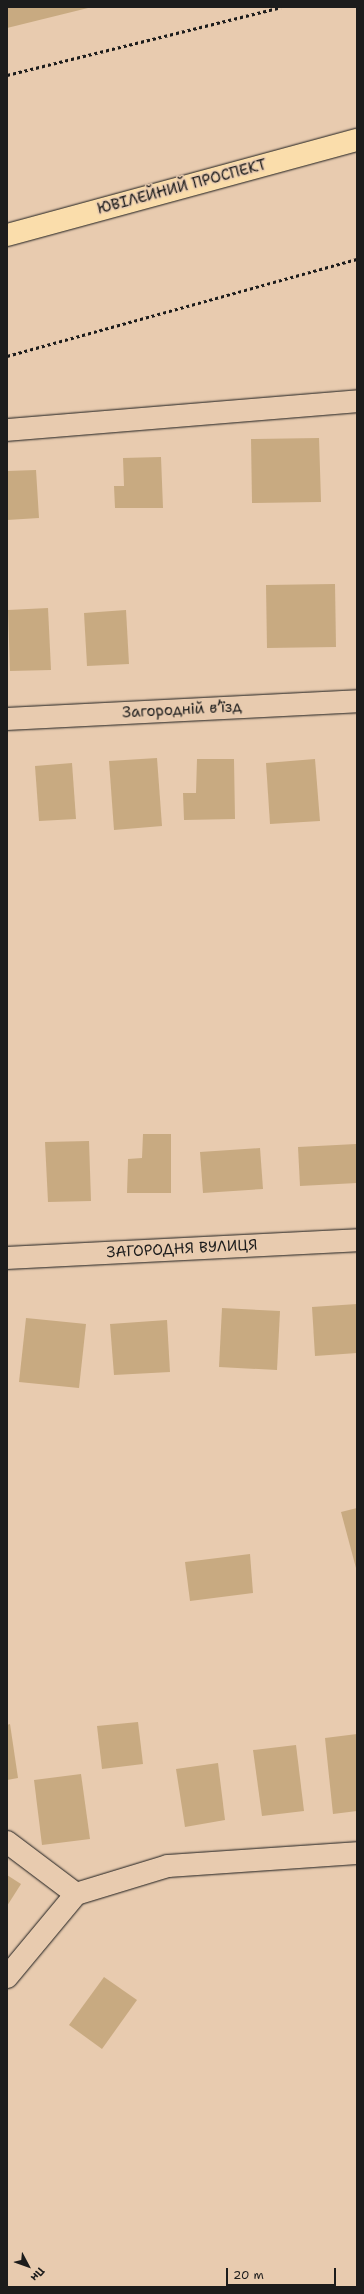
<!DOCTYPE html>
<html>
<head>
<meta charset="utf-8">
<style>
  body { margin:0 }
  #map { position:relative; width:364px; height:2294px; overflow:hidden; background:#e8cbaf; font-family:"Shantell Sans",sans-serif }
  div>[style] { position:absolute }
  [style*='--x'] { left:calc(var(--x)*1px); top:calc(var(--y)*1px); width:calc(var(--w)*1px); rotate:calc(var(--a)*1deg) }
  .building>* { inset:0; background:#c8aa81 }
  .path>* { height:2.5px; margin-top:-1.25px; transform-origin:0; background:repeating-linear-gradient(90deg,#1c1c1c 0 3px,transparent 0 6px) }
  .roads { filter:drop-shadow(0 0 1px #1c1c1c) drop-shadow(0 0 1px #1c1c1c) }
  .minor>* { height:22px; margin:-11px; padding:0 11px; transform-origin:11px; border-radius:11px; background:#e8cbaf }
  .major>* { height:22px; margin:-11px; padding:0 11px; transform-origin:11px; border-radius:11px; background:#faddab }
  span { translate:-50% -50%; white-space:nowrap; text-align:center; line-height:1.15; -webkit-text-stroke:3px #e8cbaf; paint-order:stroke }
  .street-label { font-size:15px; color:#1c1c1c }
  .frame { position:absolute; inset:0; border:8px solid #1c1c1c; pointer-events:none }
  .north { position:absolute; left:8px; top:2246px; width:40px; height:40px; -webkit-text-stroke:3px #e8cbaf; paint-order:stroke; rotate:131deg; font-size:11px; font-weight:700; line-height:16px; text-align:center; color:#1c1c1c }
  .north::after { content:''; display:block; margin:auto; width:14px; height:18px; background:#1c1c1c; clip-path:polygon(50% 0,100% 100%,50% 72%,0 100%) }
  .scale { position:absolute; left:226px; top:2268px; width:110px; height:18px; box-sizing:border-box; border:2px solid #1c1c1c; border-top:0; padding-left:5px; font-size:12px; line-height:14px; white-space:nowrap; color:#1c1c1c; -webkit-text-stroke:3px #e8cbaf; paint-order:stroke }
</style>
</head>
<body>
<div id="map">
  <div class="building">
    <div style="clip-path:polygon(7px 7px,88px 7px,88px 8px,7px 28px)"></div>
    <div style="clip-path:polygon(319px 438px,321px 502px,252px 503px,251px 439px)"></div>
    <div style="clip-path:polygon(161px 457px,163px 508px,115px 508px,114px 486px,124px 486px,123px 458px)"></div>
    <div style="clip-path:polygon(36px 470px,39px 518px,7px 520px,7px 471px)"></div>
    <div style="clip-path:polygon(335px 584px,336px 647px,267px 648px,266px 585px)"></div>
    <div style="clip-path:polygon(48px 608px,51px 670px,10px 671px,8px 610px)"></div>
    <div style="clip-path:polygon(126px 610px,129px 664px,87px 666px,84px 613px)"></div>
    <div style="clip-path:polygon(157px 758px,162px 826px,114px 830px,109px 761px)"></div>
    <div style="clip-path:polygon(197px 759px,234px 759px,235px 819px,184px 820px,183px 793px,196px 793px)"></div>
    <div style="clip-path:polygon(315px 759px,320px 821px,270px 824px,266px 763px)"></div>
    <div style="clip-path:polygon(72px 763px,76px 819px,39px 821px,35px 766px)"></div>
    <div style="clip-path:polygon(143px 1134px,171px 1134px,171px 1193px,127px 1193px,128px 1159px,142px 1158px)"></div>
    <div style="clip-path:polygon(89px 1141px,91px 1201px,48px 1202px,45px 1142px)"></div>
    <div style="clip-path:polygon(356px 1144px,357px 1183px,300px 1186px,298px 1147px)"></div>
    <div style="clip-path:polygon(260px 1148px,263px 1189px,203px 1193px,200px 1152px)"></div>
    <div style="clip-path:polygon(357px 1304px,357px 1353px,315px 1356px,312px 1307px)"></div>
    <div style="clip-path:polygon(222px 1308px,280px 1311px,277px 1370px,219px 1367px)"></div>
    <div style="clip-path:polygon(26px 1318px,86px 1324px,79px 1388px,19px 1382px)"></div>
    <div style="clip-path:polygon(167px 1320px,170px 1372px,114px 1375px,110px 1324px)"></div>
    <div style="clip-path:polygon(357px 1508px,357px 1568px,356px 1568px,341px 1512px)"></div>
    <div style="clip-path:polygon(250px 1554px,253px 1593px,190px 1601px,185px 1562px)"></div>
    <div style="clip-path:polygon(138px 1722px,143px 1764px,102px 1769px,97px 1726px)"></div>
    <div style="clip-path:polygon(10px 1724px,18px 1778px,7px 1780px,7px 1725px)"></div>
    <div style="clip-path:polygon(357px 1734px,357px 1811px,333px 1814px,325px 1738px)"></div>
    <div style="clip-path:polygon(296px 1745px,304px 1811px,262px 1816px,253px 1750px)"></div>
    <div style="clip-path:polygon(218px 1763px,225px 1820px,185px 1827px,176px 1769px)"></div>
    <div style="clip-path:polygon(81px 1774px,90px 1839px,42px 1845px,34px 1780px)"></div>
    <div style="clip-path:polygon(7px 1875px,21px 1884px,7px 1906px)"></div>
    <div style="clip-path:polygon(104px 1977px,137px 2000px,102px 2049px,69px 2025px)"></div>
  </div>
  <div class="path">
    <div style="--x:7;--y:75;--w:282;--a:-13.9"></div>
    <div style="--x:7;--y:356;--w:363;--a:-15.5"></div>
  </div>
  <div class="roads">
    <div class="minor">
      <div style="--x:7;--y:430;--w:351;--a:-4.7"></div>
      <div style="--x:7;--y:719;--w:350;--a:-2.9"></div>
      <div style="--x:7;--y:1258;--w:350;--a:-2.9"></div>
      <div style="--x:7;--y:1842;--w:86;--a:37"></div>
      <div style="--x:7;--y:1977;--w:108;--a:-50.3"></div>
      <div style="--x:76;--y:1894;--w:96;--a:-16.9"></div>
      <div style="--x:168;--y:1866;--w:189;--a:-3.9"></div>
    </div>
    <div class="major">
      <div style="--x:7;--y:235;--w:363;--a:-15.2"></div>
    </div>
  </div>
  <div class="street-label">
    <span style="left:182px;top:187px;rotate:-15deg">ЮВІЛЕЙНИЙ ПРОСПЕКТ</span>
    <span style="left:182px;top:710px;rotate:-3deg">Загородній вʼїзд</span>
    <span style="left:182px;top:1249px;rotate:-3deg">ЗАГОРОДНЯ ВУЛИЦЯ</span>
  </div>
  <div class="frame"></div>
  <div class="north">Пн</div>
  <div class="scale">20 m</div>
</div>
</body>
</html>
